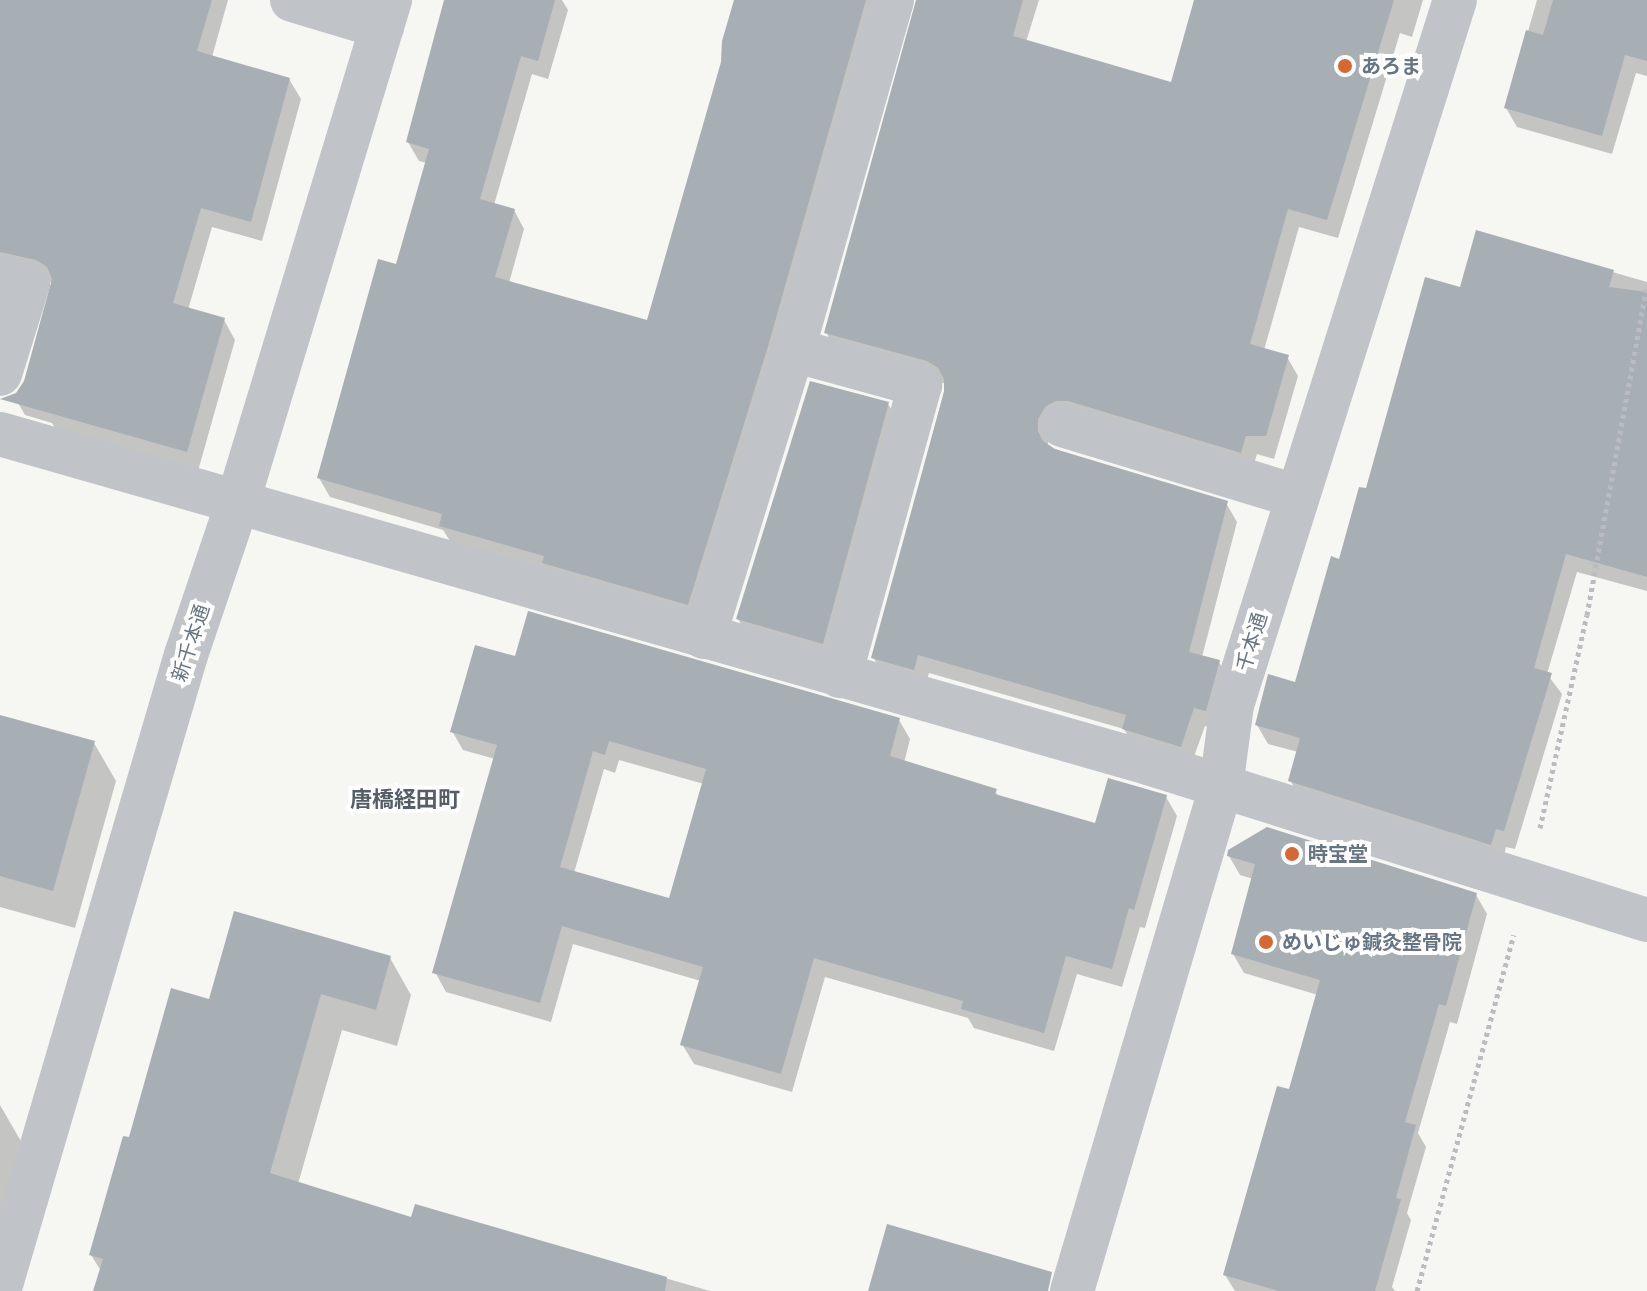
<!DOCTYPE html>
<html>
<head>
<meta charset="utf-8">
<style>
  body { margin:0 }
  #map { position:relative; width:1647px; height:1291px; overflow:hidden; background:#f6f6f3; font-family:Signika,"Noto Sans JP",sans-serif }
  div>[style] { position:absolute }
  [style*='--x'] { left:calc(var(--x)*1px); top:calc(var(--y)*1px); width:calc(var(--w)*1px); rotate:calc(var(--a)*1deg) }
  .shadow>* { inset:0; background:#0003 }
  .building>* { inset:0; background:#a7aeb4 }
  .path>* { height:5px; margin-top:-2.5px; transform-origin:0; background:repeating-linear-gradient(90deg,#babcbf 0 4px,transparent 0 8px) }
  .minor>* { height:44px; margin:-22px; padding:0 22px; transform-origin:22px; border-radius:22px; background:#c0c3c7 }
  .dots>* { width:22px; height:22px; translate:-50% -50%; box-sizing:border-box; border:4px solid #fff; border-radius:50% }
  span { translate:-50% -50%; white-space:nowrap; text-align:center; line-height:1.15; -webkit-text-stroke:8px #fff; paint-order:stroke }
  .poi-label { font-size:20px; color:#677482; font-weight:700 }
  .left { translate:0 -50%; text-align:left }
  .street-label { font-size:20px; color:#677482 }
  .neighbourhood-label { font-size:22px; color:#555e68; font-weight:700 }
</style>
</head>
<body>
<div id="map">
  <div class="shadow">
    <div style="clip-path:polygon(0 0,228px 0,212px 57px,289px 79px,301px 99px,262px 241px,212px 227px,188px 310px,224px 320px,235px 340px,198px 471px,57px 431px,52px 423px,25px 415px,14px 396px,26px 382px,53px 283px,0 275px)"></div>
    <div style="clip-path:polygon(449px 0,562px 0,568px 10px,548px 79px,532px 74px,494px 205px,514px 210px,524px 229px,509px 283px,648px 323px,767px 0,887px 0,698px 623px,452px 544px,443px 530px,330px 497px,319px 478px,398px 266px,427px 163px,419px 161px,408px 142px)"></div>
    <div style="clip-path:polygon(918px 0,1039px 0,1026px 42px,1172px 84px,1196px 0,1423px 0,1412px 37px,1400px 33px,1338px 238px,1299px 227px,1264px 350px,1287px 357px,1298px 376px,1274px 459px,1257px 454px,1252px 471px,1048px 437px,1048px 447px,1226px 503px,1237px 522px,1202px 657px,1219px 662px,1230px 681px,1216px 729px,1205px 726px,1191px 765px,1135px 748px,1124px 729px,929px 673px,925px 688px,884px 676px,873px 657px,946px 384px,837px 351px,826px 332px)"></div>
    <div style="clip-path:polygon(1537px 0,1647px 0,1647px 76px,1636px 73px,1612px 154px,1517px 127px,1506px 108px)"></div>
    <div style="clip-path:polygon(1477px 233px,1647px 282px,1647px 591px,1577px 572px,1547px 674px,1562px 694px,1515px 849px,1506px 847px,1502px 863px,1301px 799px,1290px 780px,1298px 752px,1268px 744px,1257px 725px,1296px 684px,1367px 491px,1461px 289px)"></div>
    <div style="clip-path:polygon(888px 404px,899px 422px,833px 661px,749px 637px,738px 619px)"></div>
    <div style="clip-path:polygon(evenodd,516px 659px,899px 720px,910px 739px,904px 763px,995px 791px,999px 797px,1096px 825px,1166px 797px,1177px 816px,1145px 928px,1140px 927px,1122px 987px,1077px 974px,1054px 1051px,974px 1028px,968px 1018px,825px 977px,792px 1092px,694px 1064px,682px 1044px,701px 981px,573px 944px,551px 1022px,446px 992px,435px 972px,495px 759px,463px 750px,452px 731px,516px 659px,619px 760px,704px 784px,671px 900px,574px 873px,604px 769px,615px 773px,619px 760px)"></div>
    <div style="clip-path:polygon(0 717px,94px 743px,116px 781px,75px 928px,0 907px)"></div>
    <div style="clip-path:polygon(1229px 856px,1476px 895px,1487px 914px,1457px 1024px,1450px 1022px,1418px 1133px,1426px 1147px,1407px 1213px,1411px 1220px,1392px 1287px,1395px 1291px,1235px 1291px,1225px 1275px,1291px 1092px,1318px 995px,1244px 973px,1233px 954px,1253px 879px,1240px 875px)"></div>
    <div style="clip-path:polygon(390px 958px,411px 995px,397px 1046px,342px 1030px,298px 1184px,412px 1219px,416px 1206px,710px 1291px,95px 1291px,101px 1271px,91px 1255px,130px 1140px,211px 1001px)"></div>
    <div style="clip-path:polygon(0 1105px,22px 1143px,0 1219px)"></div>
  </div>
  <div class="building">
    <div style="clip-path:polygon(0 0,212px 0,197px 51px,290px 78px,251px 222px,201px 208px,173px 303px,225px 318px,187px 452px,0 399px,16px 393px,24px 381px,52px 279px,47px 267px,36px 260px,0 252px)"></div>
    <div style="clip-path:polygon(444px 0,555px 0,538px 61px,521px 56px,480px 199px,515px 209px,495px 277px,647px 320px,721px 62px,722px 41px,734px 0,866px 0,769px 343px,688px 605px,542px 563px,544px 556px,439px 526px,442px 514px,317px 478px,378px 259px,396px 264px,429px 149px,406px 142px)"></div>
    <div style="clip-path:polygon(916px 0,1023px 0,1013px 36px,1171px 82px,1194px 0,1394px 0,1327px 220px,1288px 209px,1250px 344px,1289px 355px,1266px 436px,1246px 436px,1241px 453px,1068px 401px,1056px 401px,1046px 406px,1038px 419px,1038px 431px,1043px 441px,1055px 449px,1228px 501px,1189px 652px,1220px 660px,1206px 711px,1194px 708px,1181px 747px,1122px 729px,1126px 715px,918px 655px,914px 670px,871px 658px,944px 392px,944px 379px,938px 368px,927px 361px,824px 333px)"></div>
    <div style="clip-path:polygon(1553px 0,1647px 0,1647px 61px,1625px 55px,1602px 136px,1504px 108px,1526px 30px,1543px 35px)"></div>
    <div style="clip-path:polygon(1476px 230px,1614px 270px,1609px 287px,1647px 292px,1647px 577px,1566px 554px,1534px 668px,1552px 673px,1504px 831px,1496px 829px,1491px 845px,1288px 781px,1300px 738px,1255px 725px,1268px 674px,1295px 682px,1331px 556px,1339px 559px,1359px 487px,1366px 488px,1425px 277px,1460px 287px)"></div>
    <div style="clip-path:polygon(810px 381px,889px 402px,823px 644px,736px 619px)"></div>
    <div style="clip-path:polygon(evenodd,528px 611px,900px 718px,890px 756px,997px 789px,995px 794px,1095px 823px,1108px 778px,1167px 795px,1134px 910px,1129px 908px,1112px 969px,1066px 956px,1044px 1033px,961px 1009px,963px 1001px,814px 958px,781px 1074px,680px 1045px,703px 967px,562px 926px,540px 1003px,432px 973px,497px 745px,450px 732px,475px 645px,515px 656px,528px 611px,609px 741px,706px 769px,669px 898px,560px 867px,593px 751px,605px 755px,609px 741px)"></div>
    <div style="clip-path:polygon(0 715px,95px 741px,53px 891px,0 876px)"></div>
    <div style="clip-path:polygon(1267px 827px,1477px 893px,1446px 1006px,1439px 1004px,1405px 1122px,1416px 1125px,1396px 1198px,1401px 1199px,1375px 1291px,1279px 1291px,1223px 1275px,1277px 1086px,1289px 1089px,1320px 980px,1231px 954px,1255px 864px,1227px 856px,1228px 850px)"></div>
    <div style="clip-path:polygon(234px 911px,391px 956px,376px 1010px,321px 994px,270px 1173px,411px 1217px,415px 1204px,667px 1277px,665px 1291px,93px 1291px,103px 1259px,89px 1255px,123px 1136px,129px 1137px,171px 988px,209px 999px)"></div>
    <div style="clip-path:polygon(887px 1224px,1052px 1272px,1048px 1291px,868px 1291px)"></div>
  </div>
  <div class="path">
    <div style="--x:1540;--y:828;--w:218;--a:-77.6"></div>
    <div style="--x:1587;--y:615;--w:336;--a:-79.7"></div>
    <div style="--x:1417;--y:1291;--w:369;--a:-74.8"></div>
  </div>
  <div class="minor">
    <div style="--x:292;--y:0;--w:94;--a:16.7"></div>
    <div style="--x:0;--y:276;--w:29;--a:16"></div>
    <div style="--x:28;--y:284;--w:94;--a:107.3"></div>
    <div style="--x:793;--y:350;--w:132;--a:15.4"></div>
    <div style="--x:920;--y:385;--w:302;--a:105.4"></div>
    <div style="--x:1062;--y:425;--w:245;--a:16.9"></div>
    <div style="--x:0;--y:434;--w:1194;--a:15.99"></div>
    <div style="--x:1148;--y:763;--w:523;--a:17.47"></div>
    <div style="--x:704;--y:637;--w:300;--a:-72.8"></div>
    <div style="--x:793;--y:350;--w:364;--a:-74.2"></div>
    <div style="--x:0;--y:1288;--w:660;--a:-73.63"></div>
    <div style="--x:186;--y:655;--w:163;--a:-71.3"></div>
    <div style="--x:238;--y:501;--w:524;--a:-73.12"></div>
    <div style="--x:1072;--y:1291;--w:526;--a:-73.53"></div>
    <div style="--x:1221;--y:787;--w:83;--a:-82.4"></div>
    <div style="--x:1232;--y:705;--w:739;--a:-72.45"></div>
  </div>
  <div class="dots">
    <div style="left:1345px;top:66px;background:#d76733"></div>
    <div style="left:1292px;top:854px;background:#d76733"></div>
    <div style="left:1266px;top:942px;background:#d76733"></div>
  </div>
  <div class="poi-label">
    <span class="left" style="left:1361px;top:66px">あろま</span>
    <span class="left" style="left:1308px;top:854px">時宝堂</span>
    <span class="left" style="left:1282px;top:942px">めいじゅ鍼灸整骨院</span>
  </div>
  <div class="street-label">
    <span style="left:1252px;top:642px;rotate:-73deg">千本通</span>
    <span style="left:191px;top:643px;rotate:-72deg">新千本通</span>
  </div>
  <div class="neighbourhood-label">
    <span style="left:405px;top:800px">唐橋経田町</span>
  </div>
</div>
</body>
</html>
